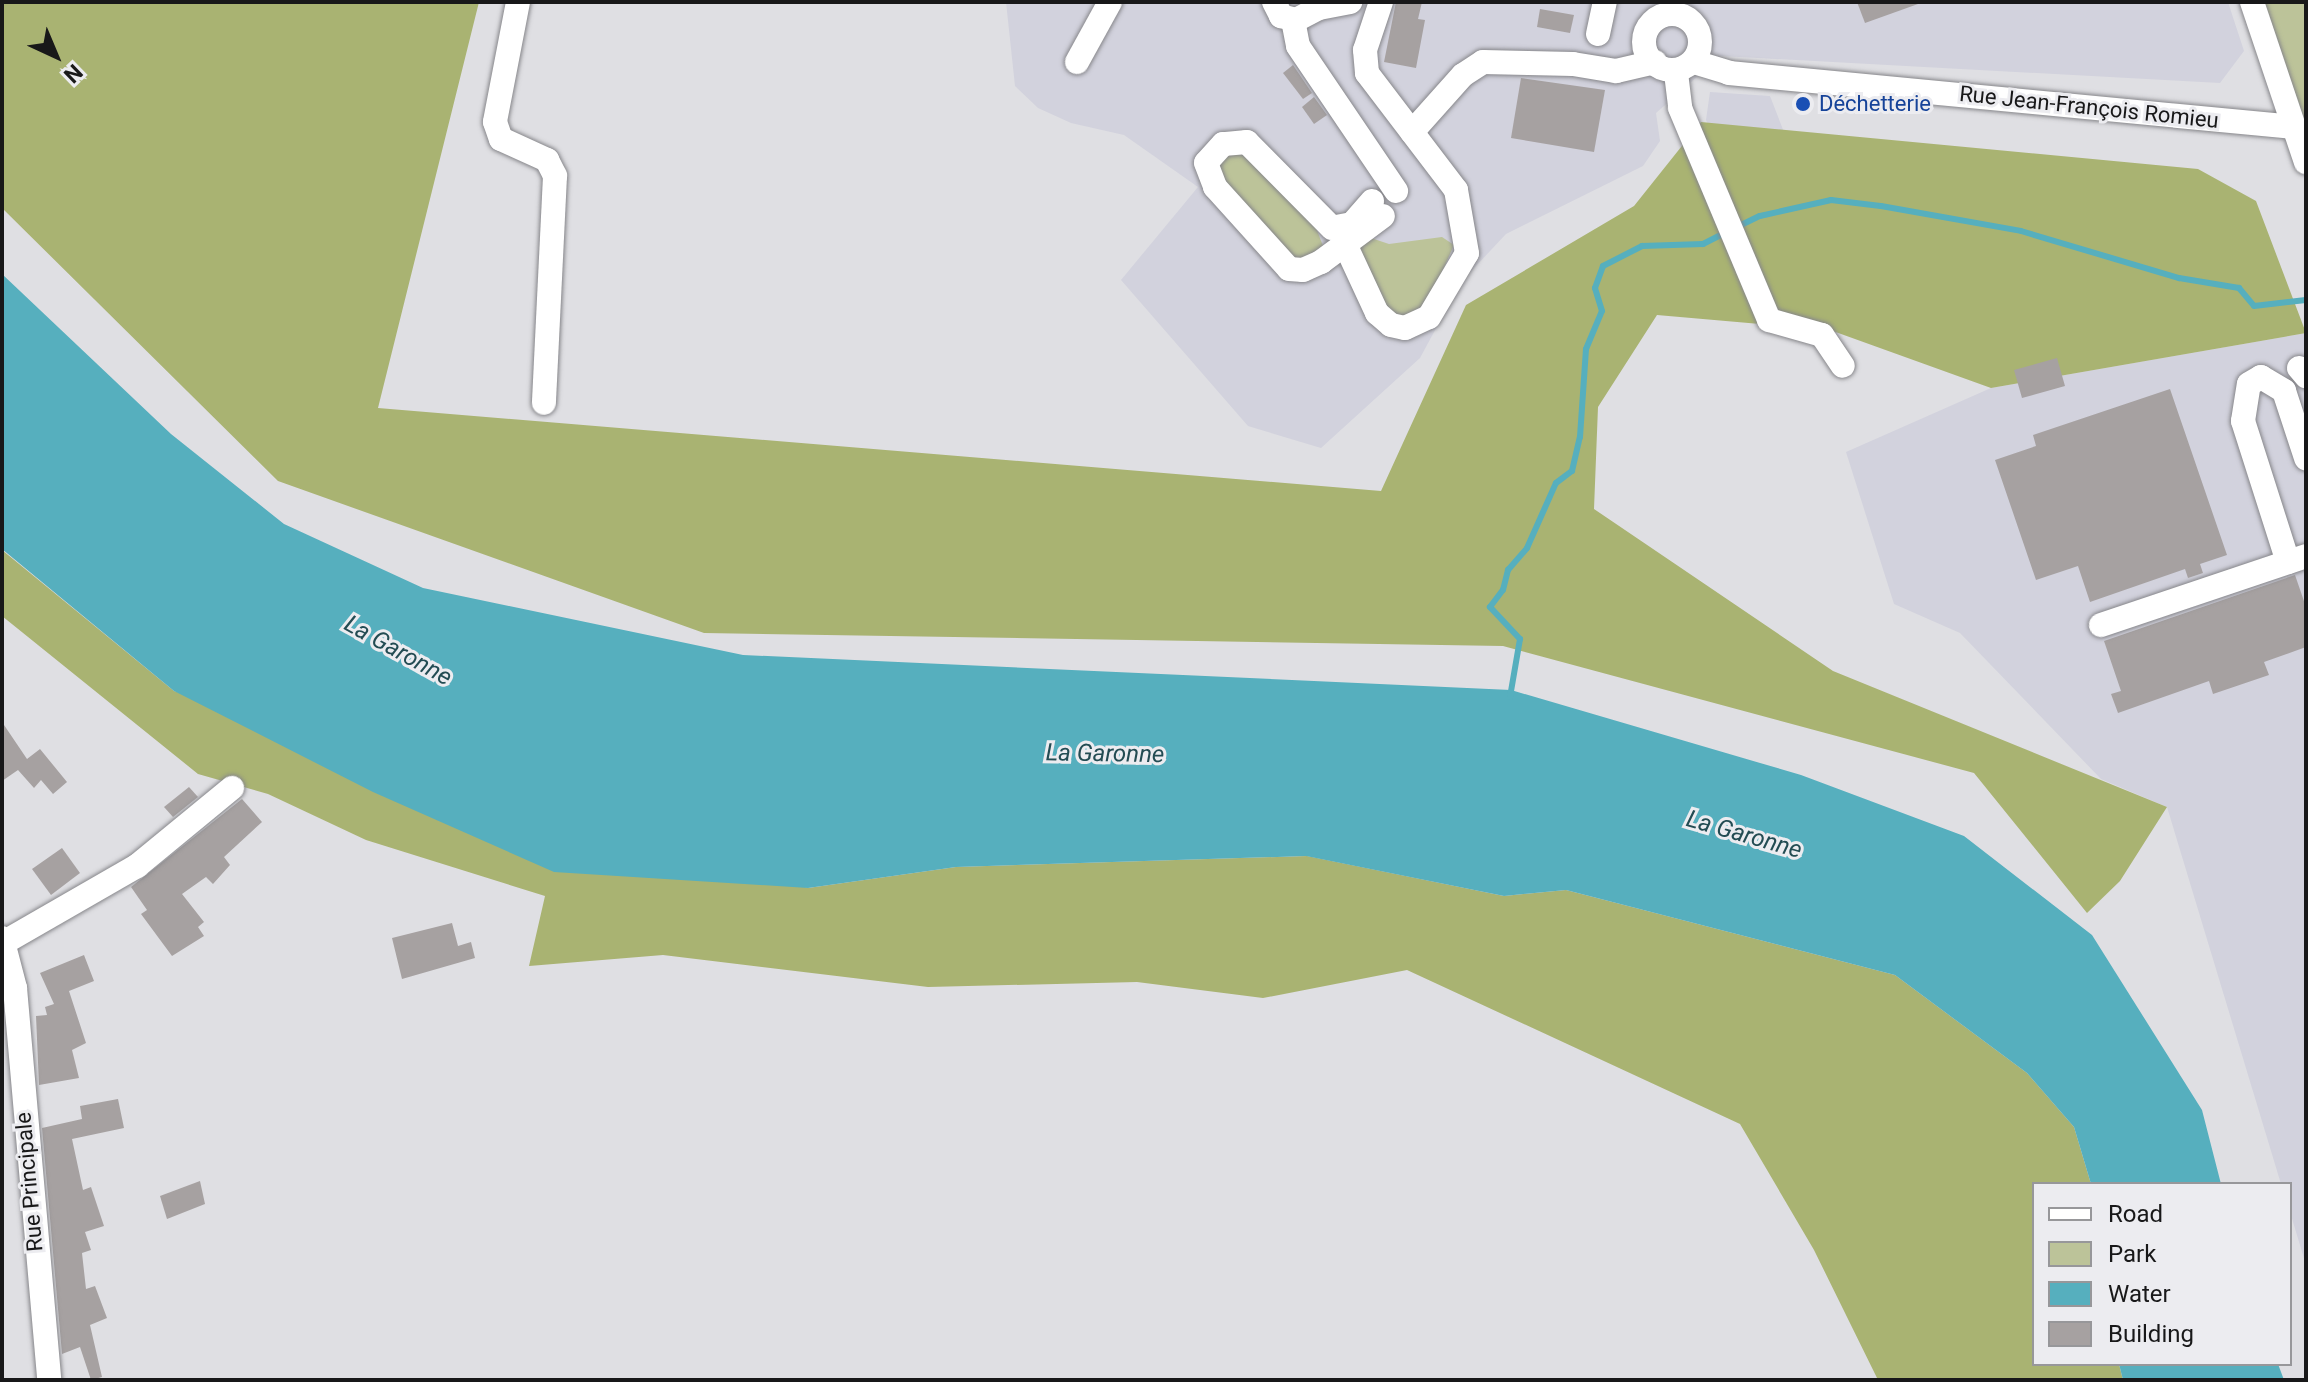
<!DOCTYPE html>
<html>
<head>
<meta charset="utf-8">
<style>
  body { margin:0 }
  #map { position:relative; width:2308px; height:1382px; overflow:hidden; background:#dfdfe3; font-family:Roboto,sans-serif }
  div>[style] { position:absolute }
  [style*='--x'] { left:calc(var(--x)*1px); top:calc(var(--y)*1px); width:calc(var(--w)*1px); rotate:calc(var(--a)*1deg) }
  .built>* { inset:0; background:#d2d2dd }
  .green>* { inset:0; background:#bcc399 }
  .forest>* { inset:0; background:#a9b372 }
  .water>* { inset:0; background:#56afbe }
  .stream>* { height:6px; margin:-3px; padding:0 3px; transform-origin:3px; border-radius:3px; background:#56afbe }
  .building>* { inset:0; background:#a6a1a1 }
  .roads { filter:drop-shadow(0 0 2px #86868a) drop-shadow(0 0 2px #86868a) }
  .minor>* { height:24px; margin:-12px; padding:0 12px; transform-origin:12px; border-radius:12px; background:#fff }
  .minor>.ring { margin:-12px; padding:0; box-sizing:content-box; background:none; border:24px solid #fff; border-radius:50% }
  .dots>* { width:22px; height:22px; translate:-50% -50%; box-sizing:border-box; border:4px solid #ececf0; border-radius:50% }
  span { translate:-50% -50%; white-space:nowrap; text-align:center; line-height:1.15; -webkit-text-stroke:6px #ececf0; paint-order:stroke }
  .transit-label { font-size:22px; color:#164399 }
  .left { translate:0 -50%; text-align:left }
  .street-label { font-size:22px; color:#181819 }
  .water-label { font-size:24px; color:#234c53; font-style:italic }
  .frame { position:absolute; inset:0; border:4px solid #181819; pointer-events:none }
  .legend { position:absolute; left:2032px; top:1182px; width:260px; height:184px; box-sizing:border-box; background:#ececf0; border:2px solid #97979a; margin:0; padding:10px 14px; list-style:none; font-size:24px; color:#181819 }
  .legend li { display:flex; align-items:center; gap:16px; height:40px }
  .legend b { width:40px; border:2px solid #97979a }
  .north { position:absolute; left:16px; top:16px; width:80px; height:80px; -webkit-text-stroke:6px #ececf0; paint-order:stroke; rotate:136deg; font-size:22px; font-weight:700; line-height:32px; text-align:center; color:#181819 }
  .north::after { content:''; display:block; margin:auto; width:28px; height:36px; background:#181819; clip-path:polygon(50% 0,100% 100%,50% 72%,0 100%) }
</style>
</head>
<body>
<div id="map">
  <div class="built">
    <div style="clip-path:polygon(1006px 2px,2228px 2px,2244px 51px,2220px 83px,1721px 56px,1656px 113px,1660px 141px,1643px 166px,1506px 234px,1461px 282px,1420px 358px,1321px 448px,1248px 426px,1121px 280px,1198px 187px,1124px 135px,1071px 123px,1038px 108px,1015px 86px)"></div>
    <div style="clip-path:polygon(1710px 92px,1770px 96px,1789px 145px,1729px 171px,1706px 120px)"></div>
    <div style="clip-path:polygon(2306px 333px,2306px 1265px,2290px 1212px,2290px 1184px,2281px 1184px,2167px 807px,2101px 779px,1960px 633px,1894px 604px,1846px 452px,1991px 388px)"></div>
  </div>
  <div class="green">
    <div style="clip-path:polygon(2264px 2px,2306px 2px,2306px 131px)"></div>
    <div style="clip-path:polygon(1236px 146px,1315px 225px,1323px 246px,1298px 262px,1219px 180px,1218px 157px)"></div>
    <div style="clip-path:polygon(1368px 237px,1389px 244px,1442px 237px,1454px 245px,1427px 306px,1403px 318px,1389px 314px,1357px 244px)"></div>
  </div>
  <div class="forest">
    <div style="clip-path:polygon(2px 2px,479px 2px,378px 408px,1381px 491px,1466px 305px,1634px 206px,1701px 122px,2198px 169px,2256px 201px,2306px 333px,1991px 388px,1830px 330px,1657px 315px,1598px 407px,1594px 509px,1833px 671px,2167px 807px,2120px 881px,2087px 913px,1974px 773px,1503px 646px,704px 633px,278px 481px,2px 208px)"></div>
    <div style="clip-path:polygon(2px 550px,174px 691px,808px 888px,956px 867px,1307px 856px,1504px 896px,1566px 890px,1895px 975px,2027px 1073px,2074px 1127px,2091px 1184px,2034px 1184px,2034px 1364px,2119px 1364px,2123px 1380px,1878px 1380px,1814px 1250px,1740px 1124px,1407px 970px,1263px 998px,1137px 982px,928px 987px,663px 955px,529px 966px,545px 896px,366px 840px,268px 794px,198px 774px,2px 616px)"></div>
  </div>
  <div class="water">
    <div style="clip-path:polygon(2px 274px,171px 434px,284px 524px,423px 588px,743px 655px,1511px 690px,1801px 775px,1964px 836px,2092px 935px,2202px 1110px,2221px 1184px,2091px 1184px,2074px 1127px,2027px 1073px,1895px 975px,1566px 890px,1504px 896px,1306px 856px,956px 867px,808px 888px,554px 872px,373px 792px,174px 691px,2px 549px)"></div>
    <div style="clip-path:polygon(2119px 1364px,2278px 1364px,2284px 1380px,2123px 1380px)"></div>
  </div>
  <div class="stream">
    <div style="--x:1737;--y:227;--w:25;--a:-26"></div>
    <div style="--x:1760;--y:216;--w:73;--a:-12.7"></div>
    <div style="--x:1831;--y:200;--w:50;--a:6.8"></div>
    <div style="--x:1881;--y:206;--w:142;--a:10.1"></div>
    <div style="--x:2021;--y:231;--w:165;--a:16.6"></div>
    <div style="--x:2179;--y:278;--w:61;--a:9.5"></div>
    <div style="--x:2239;--y:288;--w:23;--a:50"></div>
    <div style="--x:2254;--y:306;--w:52;--a:-6.6"></div>
    <div style="--x:1510;--y:697;--w:59;--a:-80.2"></div>
    <div style="--x:1520;--y:639;--w:44;--a:-133.2"></div>
    <div style="--x:1490;--y:607;--w:21;--a:-53"></div>
    <div style="--x:1503;--y:590;--w:21;--a:-76"></div>
    <div style="--x:1508;--y:570;--w:29;--a:-49"></div>
    <div style="--x:1527;--y:548;--w:71;--a:-66"></div>
    <div style="--x:1556;--y:483;--w:20;--a:-37"></div>
    <div style="--x:1572;--y:471;--w:35;--a:-77"></div>
    <div style="--x:1580;--y:437;--w:88;--a:-86.1"></div>
    <div style="--x:1586;--y:349;--w:41;--a:-67.2"></div>
    <div style="--x:1602;--y:311;--w:24;--a:-107"></div>
    <div style="--x:1595;--y:288;--w:23;--a:-70"></div>
    <div style="--x:1603;--y:266;--w:44;--a:-27.1"></div>
    <div style="--x:1642;--y:246;--w:61;--a:-1.9"></div>
    <div style="--x:1703;--y:244;--w:27;--a:-27"></div>
  </div>
  <div class="building">
    <div style="clip-path:polygon(1396px 2px,1422px 2px,1418px 19px,1425px 20px,1416px 68px,1384px 62px)"></div>
    <div style="clip-path:polygon(1857px 2px,1918px 2px,1918px 4px,1865px 23px)"></div>
    <div style="clip-path:polygon(1540px 9px,1574px 15px,1570px 33px,1537px 27px)"></div>
    <div style="clip-path:polygon(1293px 65px,1312px 93px,1303px 99px,1283px 73px)"></div>
    <div style="clip-path:polygon(1521px 78px,1605px 90px,1594px 152px,1511px 138px)"></div>
    <div style="clip-path:polygon(1314px 97px,1327px 115px,1314px 124px,1302px 107px)"></div>
    <div style="clip-path:polygon(2057px 358px,2065px 386px,2022px 398px,2014px 370px)"></div>
    <div style="clip-path:polygon(2170px 389px,2227px 555px,2200px 564px,2203px 573px,2188px 578px,2185px 569px,2090px 602px,2078px 566px,2036px 580px,1995px 460px,2036px 446px,2033px 435px)"></div>
    <div style="clip-path:polygon(2295px 575px,2306px 607px,2306px 647px,2264px 662px,2269px 675px,2213px 694px,2209px 681px,2118px 713px,2111px 694px,2121px 691px,2104px 641px)"></div>
    <div style="clip-path:polygon(2px 722px,27px 759px,40px 749px,67px 782px,53px 794px,41px 780px,34px 788px,18px 770px,2px 781px)"></div>
    <div style="clip-path:polygon(189px 787px,198px 797px,173px 817px,164px 807px)"></div>
    <div style="clip-path:polygon(242px 799px,262px 822px,224px 857px,230px 865px,213px 884px,206px 877px,182px 894px,204px 922px,198px 927px,204px 936px,172px 956px,141px 914px,147px 910px,131px 887px)"></div>
    <div style="clip-path:polygon(62px 848px,80px 873px,51px 895px,32px 869px)"></div>
    <div style="clip-path:polygon(452px 923px,458px 946px,471px 942px,475px 958px,402px 979px,392px 938px)"></div>
    <div style="clip-path:polygon(84px 955px,94px 981px,69px 991px,86px 1043px,72px 1050px,79px 1078px,39px 1085px,36px 1016px,47px 1015px,45px 1007px,54px 1004px,40px 973px)"></div>
    <div style="clip-path:polygon(118px 1099px,124px 1128px,72px 1139px,83px 1190px,91px 1187px,104px 1226px,85px 1232px,91px 1250px,82px 1253px,86px 1289px,95px 1286px,107px 1318px,90px 1325px,102px 1377px,91px 1380px,80px 1347px,62px 1354px,42px 1128px,82px 1119px,80px 1106px)"></div>
    <div style="clip-path:polygon(200px 1181px,205px 1204px,167px 1219px,160px 1196px)"></div>
  </div>
  <div class="roads">
    <div class="minor">
      <div style="--x:518;--y:2;--w:122;--a:100.9"></div>
      <div style="--x:495;--y:122;--w:18;--a:71"></div>
      <div style="--x:501;--y:139;--w:51;--a:24.5"></div>
      <div style="--x:547;--y:160;--w:18;--a:63"></div>
      <div style="--x:555;--y:176;--w:227;--a:92.8"></div>
      <div style="--x:1274;--y:2;--w:16;--a:63"></div>
      <div style="--x:1281;--y:16;--w:16;--a:15"></div>
      <div style="--x:1296;--y:20;--w:26;--a:-28"></div>
      <div style="--x:1319;--y:8;--w:32;--a:-11"></div>
      <div style="--x:2252;--y:2;--w:169;--a:71.4"></div>
      <div class="ring" style="left:1644px;top:14px;width:32px;height:32px"></div>
      <div style="--x:1293;--y:20;--w:26;--a:79"></div>
      <div style="--x:1298;--y:46;--w:175;--a:55.9"></div>
      <div style="--x:1598;--y:34;--w:33;--a:-78"></div>
      <div style="--x:1077;--y:62;--w:68;--a:-61.2"></div>
      <div style="--x:1694;--y:62;--w:37;--a:17"></div>
      <div style="--x:1729;--y:73;--w:568;--a:5.46"></div>
      <div style="--x:1676;--y:73;--w:35;--a:83"></div>
      <div style="--x:1680;--y:108;--w:230;--a:67.2"></div>
      <div style="--x:1769;--y:320;--w:55;--a:15.8"></div>
      <div style="--x:1822;--y:335;--w:37;--a:56"></div>
      <div style="--x:1412;--y:132;--w:76;--a:-48.2"></div>
      <div style="--x:1463;--y:75;--w:24;--a:-33"></div>
      <div style="--x:1483;--y:62;--w:90;--a:1.3"></div>
      <div style="--x:1573;--y:64;--w:44;--a:9.2"></div>
      <div style="--x:1616;--y:71;--w:40;--a:-13"></div>
      <div style="--x:1372;--y:201;--w:30;--a:131"></div>
      <div style="--x:1352;--y:224;--w:20;--a:169"></div>
      <div style="--x:1332;--y:228;--w:121;--a:-134.7"></div>
      <div style="--x:1247;--y:142;--w:24;--a:175"></div>
      <div style="--x:1223;--y:144;--w:25;--a:132"></div>
      <div style="--x:1206;--y:163;--w:26;--a:69"></div>
      <div style="--x:1215;--y:187;--w:110;--a:47.9"></div>
      <div style="--x:1289;--y:269;--w:14;--a:4"></div>
      <div style="--x:1303;--y:270;--w:20;--a:-24"></div>
      <div style="--x:1321;--y:262;--w:77;--a:-36.6"></div>
      <div style="--x:1345;--y:244;--w:76;--a:65.1"></div>
      <div style="--x:1377;--y:313;--w:18;--a:41"></div>
      <div style="--x:1391;--y:325;--w:14;--a:12"></div>
      <div style="--x:1405;--y:328;--w:26;--a:-25"></div>
      <div style="--x:1429;--y:317;--w:74;--a:-59.3"></div>
      <div style="--x:1467;--y:253;--w:64;--a:-99.9"></div>
      <div style="--x:1456;--y:190;--w:147;--a:-127.3"></div>
      <div style="--x:1367;--y:73;--w:23;--a:-95"></div>
      <div style="--x:1365;--y:50;--w:51;--a:-71.6"></div>
      <div style="--x:2299;--y:368;--w:11;--a:49"></div>
      <div style="--x:2288;--y:562;--w:148;--a:-107.7"></div>
      <div style="--x:2243;--y:421;--w:37;--a:-81"></div>
      <div style="--x:2249;--y:384;--w:14;--a:-30"></div>
      <div style="--x:2261;--y:377;--w:27;--a:31"></div>
      <div style="--x:2284;--y:391;--w:71;--a:71.8"></div>
      <div style="--x:2101;--y:625;--w:216;--a:-18.6"></div>
      <div style="--x:2;--y:938;--w:52;--a:75.4"></div>
      <div style="--x:15;--y:988;--w:393;--a:85"></div>
      <div style="--x:3;--y:943;--w:155;--a:-29.9"></div>
      <div style="--x:137;--y:866;--w:123;--a:-39.4"></div>
    </div>
  </div>
  <div class="dots">
    <div style="left:1803px;top:104px;background:#1a4fb4"></div>
  </div>
  <div class="transit-label">
    <span class="left" style="left:1819px;top:104px">Déchetterie</span>
  </div>
  <div class="street-label">
    <span style="left:2089px;top:107px;rotate:6deg">Rue Jean-François Romieu</span>
    <span style="left:29px;top:1182px;rotate:-95deg">Rue Principale</span>
  </div>
  <div class="water-label">
    <span style="left:398px;top:651px;rotate:29deg">La Garonne</span>
    <span style="left:1105px;top:754px;rotate:1deg">La Garonne</span>
    <span style="left:1744px;top:835px;rotate:16deg">La Garonne</span>
  </div>
  <div class="frame"></div>
  <ul class="legend">
  <li><b style="height:10px;background:#fff"></b>Road</li>
  <li><b style="height:22px;background:#bcc399"></b>Park</li>
  <li><b style="height:22px;background:#56afbe"></b>Water</li>
  <li><b style="height:22px;background:#a6a1a1"></b>Building</li>
  </ul>
  <div class="north">N</div>
</div>
</body>
</html>
